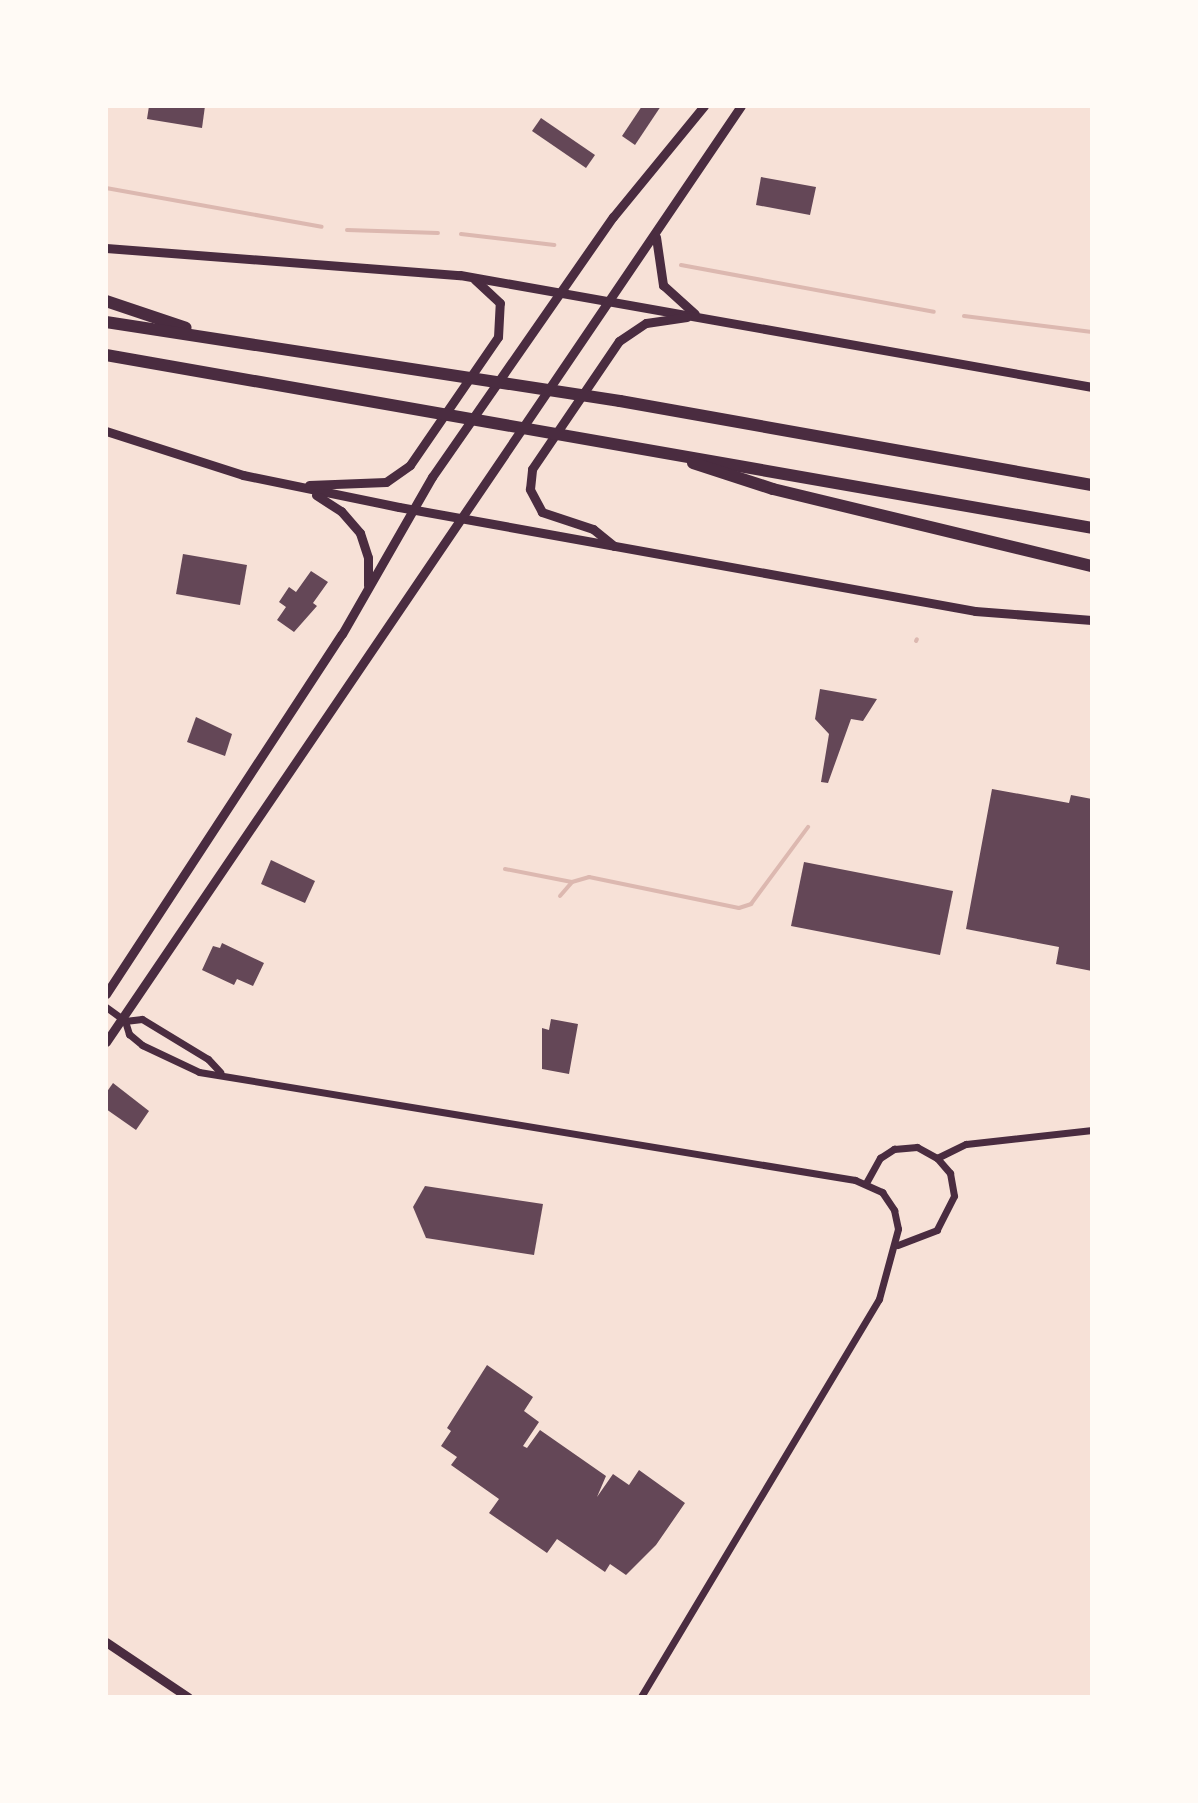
<!DOCTYPE html>
<html>
<head>
<meta charset="utf-8">
<style>
  body { margin:0 }
  #map { position:relative; width:1198px; height:1803px; overflow:hidden; background:#f7e1d7; font-family:"Archivo Narrow",sans-serif }
  div>[style] { position:absolute }
  [style*='--x'] { left:calc(var(--x)*1px); top:calc(var(--y)*1px); width:calc(var(--w)*1px); rotate:calc(var(--a)*1deg) }
  .stream>* { height:4px; margin:-2px; padding:0 2px; transform-origin:2px; border-radius:2px; background:#dcb8b0 }
  .building>* { inset:0; background:#644757 }
  .minor>* { height:7px; margin:-3.5px; padding:0 3.5px; transform-origin:3.5px; border-radius:3.5px; background:#4a2c40 }
  .secondary>* { height:9px; margin:-4.5px; padding:0 4.5px; transform-origin:4.5px; border-radius:4.5px; background:#4a2c40 }
  .motorway>* { height:12px; margin:-6px; padding:0 6px; transform-origin:6px; border-radius:6px; background:#4a2c40 }
  span { translate:-50% -50%; white-space:nowrap; text-align:center; line-height:1.15; -webkit-text-stroke:6px #fffaf5; paint-order:stroke }
  .frame { position:absolute; inset:0; border:108px solid #fffaf5; pointer-events:none }
</style>
</head>
<body>
<div id="map">
  <div class="stream">
    <div style="--x:106;--y:188;--w:219;--a:10.2"></div>
    <div style="--x:347;--y:230;--w:91;--a:1.9"></div>
    <div style="--x:461;--y:234;--w:94;--a:6.7"></div>
    <div style="--x:681;--y:265;--w:257;--a:10.5"></div>
    <div style="--x:964;--y:316;--w:129;--a:7.1"></div>
    <div style="--x:916;--y:641;--w:2;--a:-63"></div>
    <div style="--x:505;--y:869;--w:68;--a:11"></div>
    <div style="--x:572;--y:882;--w:18;--a:-16"></div>
    <div style="--x:589;--y:877;--w:153;--a:11.7"></div>
    <div style="--x:739;--y:908;--w:13;--a:-18"></div>
    <div style="--x:751;--y:904;--w:96;--a:-53.5"></div>
    <div style="--x:560;--y:896;--w:18;--a:-49"></div>
  </div>
  <div class="building">
    <div style="clip-path:polygon(149px 106px,205px 106px,202px 128px,147px 119px)"></div>
    <div style="clip-path:polygon(642px 106px,661px 106px,635px 145px,622px 136px)"></div>
    <div style="clip-path:polygon(541px 118px,595px 155px,586px 168px,532px 131px)"></div>
    <div style="clip-path:polygon(761px 177px,816px 187px,810px 215px,756px 205px)"></div>
    <div style="clip-path:polygon(183px 554px,247px 565px,240px 605px,176px 594px)"></div>
    <div style="clip-path:polygon(311px 571px,328px 582px,313px 603px,317px 606px,294px 632px,277px 620px,286px 607px,279px 602px,289px 587px,296px 592px)"></div>
    <div style="clip-path:polygon(820px 689px,877px 699px,863px 721px,851px 719px,828px 783px,821px 782px,829px 734px,815px 719px)"></div>
    <div style="clip-path:polygon(196px 717px,232px 734px,225px 756px,187px 742px)"></div>
    <div style="clip-path:polygon(992px 789px,1069px 803px,1071px 795px,1092px 799px,1092px 971px,1056px 964px,1059px 947px,966px 929px)"></div>
    <div style="clip-path:polygon(271px 860px,315px 881px,305px 903px,261px 884px)"></div>
    <div style="clip-path:polygon(804px 862px,953px 891px,940px 955px,791px 926px)"></div>
    <div style="clip-path:polygon(222px 943px,264px 963px,253px 986px,237px 979px,234px 985px,202px 970px,213px 946px,220px 948px)"></div>
    <div style="clip-path:polygon(551px 1019px,578px 1024px,569px 1074px,542px 1069px,542px 1028px,549px 1030px)"></div>
    <div style="clip-path:polygon(113px 1083px,149px 1111px,136px 1130px,106px 1109px,106px 1093px)"></div>
    <div style="clip-path:polygon(425px 1186px,543px 1204px,534px 1255px,426px 1238px,413px 1207px)"></div>
    <div style="clip-path:polygon(487px 1365px,533px 1397px,524px 1411px,539px 1422px,523px 1446px,527px 1448px,540px 1430px,606px 1476px,597px 1497px,613px 1474px,629px 1485px,639px 1470px,685px 1503px,656px 1545px,626px 1575px,610px 1564px,605px 1572px,557px 1539px,547px 1553px,489px 1513px,499px 1499px,451px 1465px,457px 1457px,441px 1446px,451px 1431px,447px 1428px)"></div>
  </div>
  <div class="minor">
    <div style="--x:106;--y:1007;--w:24;--a:36"></div>
    <div style="--x:125;--y:1021;--w:14;--a:73"></div>
    <div style="--x:129;--y:1034;--w:17;--a:40"></div>
    <div style="--x:142;--y:1045;--w:63;--a:25.3"></div>
    <div style="--x:199;--y:1072;--w:665;--a:9.35"></div>
    <div style="--x:855;--y:1180;--w:30;--a:24"></div>
    <div style="--x:882;--y:1192;--w:22;--a:56"></div>
    <div style="--x:894;--y:1210;--w:19;--a:78"></div>
    <div style="--x:898;--y:1229;--w:73;--a:105.2"></div>
    <div style="--x:879;--y:1299;--w:464;--a:120.9"></div>
    <div style="--x:125;--y:1021;--w:17;--a:-7"></div>
    <div style="--x:142;--y:1019;--w:77;--a:31.2"></div>
    <div style="--x:208;--y:1059;--w:18;--a:47"></div>
    <div style="--x:937;--y:1158;--w:32;--a:-26"></div>
    <div style="--x:966;--y:1144;--w:127;--a:-6.3"></div>
    <div style="--x:866;--y:1183;--w:29;--a:-61"></div>
    <div style="--x:880;--y:1158;--w:17;--a:-33"></div>
    <div style="--x:894;--y:1149;--w:23;--a:-5"></div>
    <div style="--x:917;--y:1147;--w:23;--a:29"></div>
    <div style="--x:937;--y:1158;--w:20;--a:49"></div>
    <div style="--x:950;--y:1173;--w:23;--a:80"></div>
    <div style="--x:954;--y:1196;--w:38;--a:117"></div>
    <div style="--x:937;--y:1230;--w:42;--a:159"></div>
  </div>
  <div class="secondary">
    <div style="--x:656;--y:237;--w:49;--a:81.7"></div>
    <div style="--x:663;--y:285;--w:43;--a:42.2"></div>
    <div style="--x:106;--y:248;--w:355;--a:4.4"></div>
    <div style="--x:460;--y:275;--w:642;--a:10.05"></div>
    <div style="--x:106;--y:431;--w:144;--a:17.8"></div>
    <div style="--x:243;--y:475;--w:159;--a:11.6"></div>
    <div style="--x:399;--y:507;--w:585;--a:10.23"></div>
    <div style="--x:975;--y:611;--w:117;--a:4.4"></div>
    <div style="--x:309;--y:485;--w:77;--a:-2.2"></div>
    <div style="--x:386;--y:482;--w:29;--a:-35"></div>
    <div style="--x:410;--y:465;--w:155;--a:-55.5"></div>
    <div style="--x:498;--y:337;--w:34;--a:-87"></div>
    <div style="--x:500;--y:303;--w:35;--a:-137"></div>
    <div style="--x:316;--y:495;--w:30;--a:33"></div>
    <div style="--x:341;--y:511;--w:29;--a:49"></div>
    <div style="--x:360;--y:533;--w:26;--a:72"></div>
    <div style="--x:368;--y:558;--w:27;--a:90"></div>
    <div style="--x:614;--y:546;--w:27;--a:-141"></div>
    <div style="--x:593;--y:529;--w:54;--a:-161.6"></div>
    <div style="--x:542;--y:512;--w:26;--a:-118"></div>
    <div style="--x:530;--y:489;--w:20;--a:-84"></div>
    <div style="--x:532;--y:469;--w:155;--a:-55.8"></div>
    <div style="--x:619;--y:341;--w:32;--a:-34"></div>
    <div style="--x:646;--y:323;--w:41;--a:-8.3"></div>
    <div style="--x:106;--y:994;--w:430;--a:-56.8"></div>
    <div style="--x:342;--y:634;--w:181;--a:-60.2"></div>
    <div style="--x:432;--y:477;--w:317;--a:-55.2"></div>
    <div style="--x:613;--y:217;--w:144;--a:-50.7"></div>
    <div style="--x:106;--y:1042;--w:1131;--a:-55.85"></div>
    <div style="--x:106;--y:1642;--w:99;--a:33.9"></div>
  </div>
  <div class="motorway">
    <div style="--x:106;--y:301;--w:84;--a:18.6"></div>
    <div style="--x:106;--y:322;--w:520;--a:8.74"></div>
    <div style="--x:620;--y:401;--w:479;--a:10.1"></div>
    <div style="--x:106;--y:355;--w:1001;--a:9.95"></div>
    <div style="--x:693;--y:463;--w:84;--a:18"></div>
    <div style="--x:773;--y:489;--w:328;--a:13.6"></div>
  </div>
  <div class="frame"></div>
</div>
</body>
</html>
